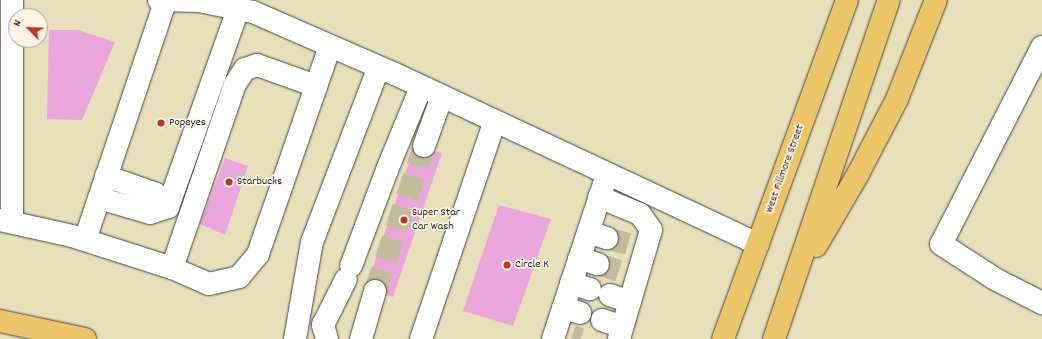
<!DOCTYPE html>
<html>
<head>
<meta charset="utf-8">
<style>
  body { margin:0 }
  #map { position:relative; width:1042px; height:339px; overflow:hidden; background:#e8e0ba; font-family:Dekko,sans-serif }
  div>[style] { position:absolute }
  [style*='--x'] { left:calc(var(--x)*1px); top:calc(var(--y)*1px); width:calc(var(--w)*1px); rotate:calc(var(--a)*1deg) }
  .building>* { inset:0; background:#eaa5db }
  .minor-tunnel>* { height:22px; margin-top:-11px; transform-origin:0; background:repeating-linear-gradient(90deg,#c2bc9d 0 22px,transparent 0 33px) }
  .roads { filter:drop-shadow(0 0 1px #474640) drop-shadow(0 0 1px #474640) }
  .minor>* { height:22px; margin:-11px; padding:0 11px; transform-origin:11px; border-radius:11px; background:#fff }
  .major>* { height:22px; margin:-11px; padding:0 11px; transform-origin:11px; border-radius:11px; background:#ecc569 }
  .dots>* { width:11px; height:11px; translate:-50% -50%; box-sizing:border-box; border:2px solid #fcf5e5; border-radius:50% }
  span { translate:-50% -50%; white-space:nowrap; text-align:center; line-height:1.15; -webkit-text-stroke:3.5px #fcf5e5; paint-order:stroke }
  .poi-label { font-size:12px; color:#2b2b2b }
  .left { translate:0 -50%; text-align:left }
  .street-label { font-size:12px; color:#2b2b2b }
  .north { position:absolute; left:8px; top:8px; width:40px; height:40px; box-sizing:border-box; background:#fcf5e5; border:1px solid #a8a49b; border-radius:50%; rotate:294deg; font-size:11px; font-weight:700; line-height:16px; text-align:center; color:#2b2b2b }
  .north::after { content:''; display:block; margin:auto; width:14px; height:18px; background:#c8321e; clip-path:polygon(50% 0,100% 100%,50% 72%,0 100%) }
</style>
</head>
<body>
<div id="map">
  <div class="building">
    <div style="clip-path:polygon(49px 30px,78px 30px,115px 42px,82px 120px,47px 119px)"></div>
    <div style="clip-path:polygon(413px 151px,419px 158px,426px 158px,435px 151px,442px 153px,393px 297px,387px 295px,384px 282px,378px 279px,368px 281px)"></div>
    <div style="clip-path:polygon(225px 158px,248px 166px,225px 235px,200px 224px)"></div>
    <div style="clip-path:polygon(499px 205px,551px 219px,513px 326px,463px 311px)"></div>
  </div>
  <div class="minor-tunnel">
    <div style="--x:607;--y:238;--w:22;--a:16"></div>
    <div style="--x:598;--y:264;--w:22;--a:18"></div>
    <div style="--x:375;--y:291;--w:153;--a:-71.3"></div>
    <div style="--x:572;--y:336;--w:9;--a:18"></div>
  </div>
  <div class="roads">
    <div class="minor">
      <div style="--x:12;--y:0;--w:222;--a:90"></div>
      <div style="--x:159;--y:0;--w:40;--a:1.4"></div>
      <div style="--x:199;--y:1;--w:55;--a:11.5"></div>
      <div style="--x:253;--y:12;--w:155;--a:23.6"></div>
      <div style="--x:395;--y:74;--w:401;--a:25.1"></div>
      <div style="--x:1042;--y:47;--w:221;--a:117.1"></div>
      <div style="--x:941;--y:244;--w:64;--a:32.9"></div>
      <div style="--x:995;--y:279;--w:53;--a:27.1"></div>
      <div style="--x:424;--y:146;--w:53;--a:-70.2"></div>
      <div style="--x:106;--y:176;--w:53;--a:19.8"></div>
      <div style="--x:156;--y:194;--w:18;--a:47"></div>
      <div style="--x:599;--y:197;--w:44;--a:22.5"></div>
      <div style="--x:640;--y:214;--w:19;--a:55"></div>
      <div style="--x:651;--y:230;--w:114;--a:106.4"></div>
      <div style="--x:99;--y:198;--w:53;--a:16.4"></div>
      <div style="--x:150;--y:213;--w:19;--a:-18"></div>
      <div style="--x:168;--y:207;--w:210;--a:-70.5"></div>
      <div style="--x:0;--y:220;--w:74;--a:12.5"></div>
      <div style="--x:72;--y:236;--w:105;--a:17.7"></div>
      <div style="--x:172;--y:268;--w:40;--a:23.4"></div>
      <div style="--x:209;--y:284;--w:31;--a:-13"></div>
      <div style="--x:239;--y:277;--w:30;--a:-50"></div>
      <div style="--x:258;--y:254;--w:220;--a:-70.9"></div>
      <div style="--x:588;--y:232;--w:20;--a:18"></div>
      <div style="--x:85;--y:240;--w:253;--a:-71.4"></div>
      <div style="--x:579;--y:258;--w:20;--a:18"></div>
      <div style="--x:351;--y:266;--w:103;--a:-69.4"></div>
      <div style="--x:387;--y:170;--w:90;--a:-67.7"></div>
      <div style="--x:172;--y:268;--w:194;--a:-71.1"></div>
      <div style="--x:235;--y:84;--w:18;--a:-56"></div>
      <div style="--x:245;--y:69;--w:13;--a:-18"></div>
      <div style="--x:257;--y:65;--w:63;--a:19.6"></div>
      <div style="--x:571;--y:283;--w:20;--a:18"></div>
      <div style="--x:610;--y:295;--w:21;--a:19"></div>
      <div style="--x:563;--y:308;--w:18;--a:16"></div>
      <div style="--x:602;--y:320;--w:21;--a:19"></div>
      <div style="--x:295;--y:339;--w:98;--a:-80.1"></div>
      <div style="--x:312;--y:242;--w:187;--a:-69.1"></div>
      <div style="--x:327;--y:339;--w:15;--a:-106"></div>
      <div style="--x:323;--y:325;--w:51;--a:-63.4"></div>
      <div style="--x:361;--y:339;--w:50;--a:-73.7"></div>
      <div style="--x:421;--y:339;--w:230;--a:-71.3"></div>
      <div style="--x:553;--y:339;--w:163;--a:-71.8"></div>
    </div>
    <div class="major">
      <div style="--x:816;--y:246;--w:83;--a:-59.7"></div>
      <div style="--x:858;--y:174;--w:85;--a:-62.5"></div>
      <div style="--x:897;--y:99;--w:106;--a:-68.5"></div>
      <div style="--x:0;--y:321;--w:87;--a:12"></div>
      <div style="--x:723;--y:339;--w:361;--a:-69.9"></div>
      <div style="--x:774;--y:339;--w:358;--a:-71.3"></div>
    </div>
  </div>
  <div class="dots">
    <div style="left:161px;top:123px;background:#c8321e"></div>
    <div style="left:229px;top:182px;background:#c8321e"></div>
    <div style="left:404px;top:220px;background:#c8321e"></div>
    <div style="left:507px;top:265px;background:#c8321e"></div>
  </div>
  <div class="poi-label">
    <span class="left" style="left:169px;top:123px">Popeyes</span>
    <span class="left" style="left:237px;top:182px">Starbucks</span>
    <span class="left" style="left:412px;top:220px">Super Star<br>Car Wash</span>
    <span class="left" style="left:515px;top:265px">Circle K</span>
  </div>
  <div class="street-label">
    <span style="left:785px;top:169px;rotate:-70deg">West Fillmore Street</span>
  </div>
  <div class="north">N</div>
</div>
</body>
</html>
